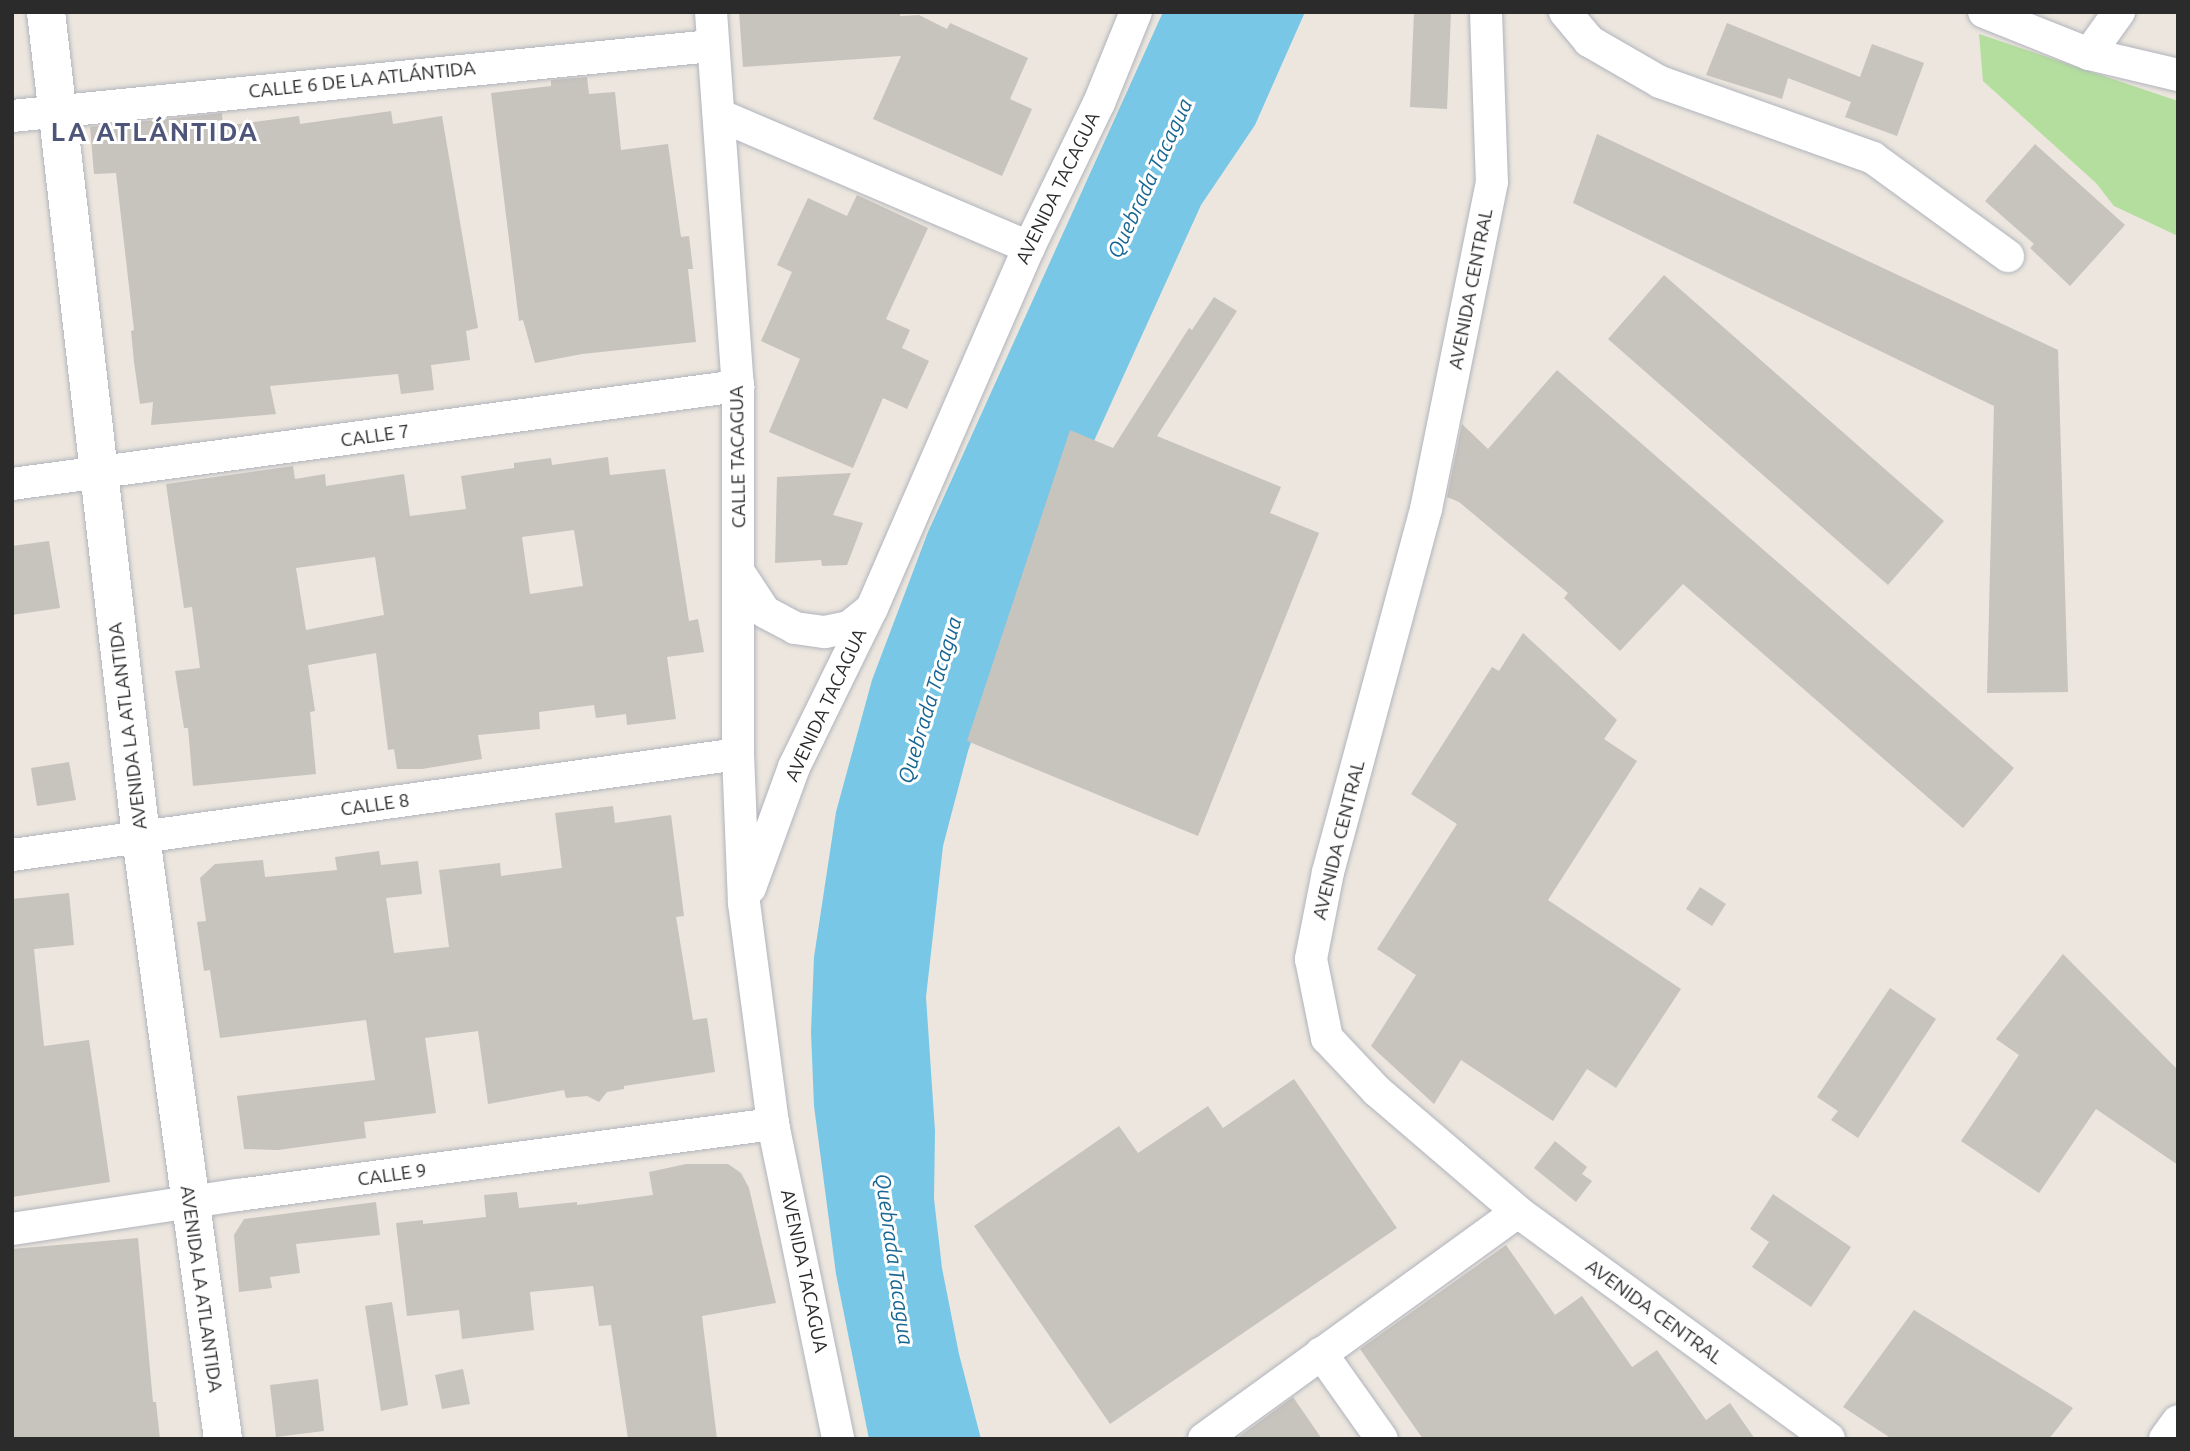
<!DOCTYPE html>
<html>
<head>
<meta charset="utf-8">
<style>
  body { margin:0 }
  #map { position:relative; width:2190px; height:1451px; overflow:hidden; background:#ece6de; font-family:Ubuntu,sans-serif }
  div>[style] { position:absolute }
  [style*='--x'] { left:calc(var(--x)*1px); top:calc(var(--y)*1px); width:calc(var(--w)*1px); rotate:calc(var(--a)*1deg) }
  .green>* { inset:0; background:#b3de9e }
  .water>* { inset:0; background:#78c7e6 }
  .building>* { inset:0; background:#c7c3bd }
  .roads { filter:drop-shadow(0 0 2px #b1b4bd) drop-shadow(0 0 2px #b1b4bd) }
  .minor>* { height:32px; margin:-16px; padding:0 16px; transform-origin:16px; border-radius:16px; background:#fff }
  .tertiary>* { height:38px; margin:-19px; padding:0 19px; transform-origin:19px; border-radius:19px; background:#fff }
  span { translate:-50% -50%; white-space:nowrap; text-align:center; line-height:1.15; -webkit-text-stroke:6px #fff; paint-order:stroke }
  .street-label { font-size:19px; color:#2b2b2b }
  .water-label { font-size:21px; color:#176693; font-style:italic }
  .district-label { font-size:26px; color:#4e5579; font-weight:700; letter-spacing:2px }
  .frame { position:absolute; inset:0; border:14px solid #2b2b2b; pointer-events:none }
</style>
</head>
<body>
<div id="map">
  <div class="green">
    <div style="clip-path:polygon(1979px 34px,2178px 101px,2178px 236px,2114px 206px,2096px 183px,1983px 81px)"></div>
  </div>
  <div class="water">
    <div style="clip-path:polygon(1163px 12px,1305px 12px,1255px 125px,1201px 205px,1079px 474px,1026px 582px,968px 751px,943px 846px,926px 997px,935px 1131px,934px 1199px,942px 1268px,959px 1354px,981px 1439px,869px 1439px,836px 1274px,814px 1106px,811px 1032px,814px 957px,836px 812px,872px 680px,928px 532px)"></div>
  </div>
  <div class="building">
    <div style="clip-path:polygon(739px 12px,901px 12px,900px 16px,919px 15px,947px 29px,950px 23px,1028px 58px,1010px 99px,1032px 109px,1002px 176px,873px 119px,901px 56px,743px 67px)"></div>
    <div style="clip-path:polygon(1414px 12px,1451px 12px,1447px 109px,1410px 107px)"></div>
    <div style="clip-path:polygon(1727px 23px,1860px 77px,1872px 44px,1924px 63px,1897px 136px,1845px 117px,1851px 102px,1788px 78px,1782px 99px,1706px 75px)"></div>
    <div style="clip-path:polygon(587px 77px,589px 94px,615px 92px,621px 150px,668px 144px,681px 237px,689px 236px,693px 269px,688px 269px,696px 342px,582px 354px,535px 363px,523px 320px,519px 321px,491px 93px,551px 86px,551px 80px)"></div>
    <div style="clip-path:polygon(391px 111px,393px 124px,442px 116px,478px 328px,466px 331px,470px 360px,431px 365px,434px 390px,401px 394px,398px 374px,270px 386px,276px 414px,151px 425px,153px 402px,140px 404px,134px 362px,131px 331px,134px 330px,116px 173px,94px 174px,90px 127px,222px 113px,223px 126px,299px 116px,300px 124px)"></div>
    <div style="clip-path:polygon(1597px 134px,2058px 350px,2068px 692px,1987px 693px,1994px 406px,1573px 203px)"></div>
    <div style="clip-path:polygon(2035px 144px,2125px 225px,2070px 286px,2030px 248px,2034px 244px,1985px 201px)"></div>
    <div style="clip-path:polygon(857px 195px,928px 228px,886px 319px,910px 330px,902px 348px,929px 361px,907px 409px,883px 398px,853px 468px,769px 432px,800px 359px,761px 341px,792px 272px,777px 265px,808px 198px,847px 216px)"></div>
    <div style="clip-path:polygon(1664px 275px,1944px 521px,1888px 585px,1608px 339px)"></div>
    <div style="clip-path:polygon(1214px 297px,1237px 311px,1157px 436px,1281px 487px,1270px 513px,1319px 533px,1198px 836px,967px 741px,1070px 430px,1113px 448px,1189px 328px,1192px 330px)"></div>
    <div style="clip-path:polygon(1557px 370px,2014px 768px,1963px 828px,1683px 584px,1620px 651px,1564px 598px,1568px 593px,1459px 502px,1447px 497px,1462px 424px,1488px 449px)"></div>
    <div style="clip-path:polygon(evenodd,608px 457px,610px 475px,665px 469px,689px 621px,698px 619px,704px 652px,667px 657px,676px 719px,627px 725px,626px 714px,596px 718px,594px 705px,539px 712px,540px 729px,478px 735px,482px 759px,422px 769px,397px 769px,394px 749px,388px 750px,376px 653px,308px 665px,315px 711px,310px 712px,316px 774px,193px 786px,188px 728px,184px 728px,175px 671px,200px 668px,192px 607px,184px 608px,166px 484px,293px 466px,295px 479px,325px 474px,326px 486px,404px 474px,410px 516px,466px 509px,461px 476px,514px 468px,514px 463px,551px 458px,552px 465px,608px 457px,574px 530px,583px 586px,530px 594px,522px 537px,574px 530px,608px 457px,375px 557px,384px 615px,306px 630px,296px 568px,375px 557px)"></div>
    <div style="clip-path:polygon(851px 473px,833px 515px,863px 523px,847px 565px,822px 566px,821px 560px,775px 563px,777px 477px)"></div>
    <div style="clip-path:polygon(49px 541px,60px 608px,12px 615px,12px 546px)"></div>
    <div style="clip-path:polygon(1523px 633px,1617px 720px,1604px 739px,1637px 761px,1548px 900px,1681px 989px,1616px 1088px,1587px 1069px,1553px 1121px,1461px 1060px,1434px 1104px,1371px 1046px,1416px 975px,1377px 949px,1457px 824px,1411px 794px,1492px 667px,1499px 671px)"></div>
    <div style="clip-path:polygon(69px 762px,76px 800px,37px 806px,31px 768px)"></div>
    <div style="clip-path:polygon(613px 806px,615px 823px,671px 815px,684px 916px,676px 917px,693px 1020px,707px 1018px,715px 1072px,624px 1086px,624px 1089px,607px 1092px,599px 1102px,587px 1096px,566px 1098px,564px 1090px,488px 1104px,478px 1031px,425px 1038px,436px 1113px,364px 1122px,366px 1138px,278px 1150px,244px 1149px,237px 1096px,375px 1080px,366px 1020px,220px 1038px,210px 970px,204px 971px,197px 922px,206px 921px,200px 878px,215px 864px,263px 860px,265px 877px,337px 870px,335px 857px,379px 851px,381px 865px,418px 861px,422px 894px,386px 898px,394px 953px,449px 947px,439px 870px,500px 863px,501px 876px,562px 868px,555px 813px)"></div>
    <div style="clip-path:polygon(1700px 887px,1726px 904px,1712px 926px,1686px 909px)"></div>
    <div style="clip-path:polygon(69px 893px,74px 945px,34px 949px,44px 1046px,89px 1040px,110px 1182px,12px 1197px,12px 899px)"></div>
    <div style="clip-path:polygon(2063px 954px,2178px 1070px,2178px 1165px,2096px 1109px,2039px 1193px,1961px 1141px,2019px 1055px,1996px 1039px)"></div>
    <div style="clip-path:polygon(1890px 988px,1936px 1019px,1858px 1138px,1831px 1120px,1838px 1111px,1817px 1097px)"></div>
    <div style="clip-path:polygon(1294px 1079px,1397px 1228px,1110px 1424px,974px 1226px,1119px 1126px,1138px 1153px,1208px 1106px,1223px 1128px)"></div>
    <div style="clip-path:polygon(1555px 1141px,1587px 1167px,1582px 1174px,1592px 1181px,1576px 1202px,1534px 1168px)"></div>
    <div style="clip-path:polygon(686px 1164px,728px 1164px,741px 1173px,749px 1188px,776px 1303px,702px 1316px,717px 1439px,628px 1439px,611px 1325px,599px 1326px,593px 1286px,530px 1292px,534px 1330px,462px 1339px,459px 1310px,407px 1316px,396px 1223px,423px 1220px,423px 1224px,486px 1217px,484px 1195px,517px 1192px,519px 1208px,577px 1202px,577px 1205px,653px 1195px,649px 1172px)"></div>
    <div style="clip-path:polygon(1773px 1194px,1851px 1247px,1811px 1307px,1752px 1267px,1769px 1242px,1750px 1229px)"></div>
    <div style="clip-path:polygon(376px 1202px,380px 1235px,296px 1244px,300px 1273px,270px 1277px,272px 1288px,239px 1292px,234px 1235px,244px 1219px)"></div>
    <div style="clip-path:polygon(138px 1238px,153px 1402px,156px 1402px,160px 1439px,12px 1439px,12px 1249px)"></div>
    <div style="clip-path:polygon(1506px 1245px,1555px 1315px,1582px 1296px,1632px 1367px,1657px 1350px,1706px 1420px,1730px 1403px,1755px 1439px,1423px 1439px,1360px 1349px)"></div>
    <div style="clip-path:polygon(392px 1302px,408px 1405px,381px 1411px,365px 1306px)"></div>
    <div style="clip-path:polygon(1914px 1310px,2073px 1408px,2049px 1439px,1892px 1439px,1843px 1407px)"></div>
    <div style="clip-path:polygon(463px 1369px,470px 1404px,442px 1409px,435px 1375px)"></div>
    <div style="clip-path:polygon(318px 1379px,324px 1431px,276px 1437px,270px 1385px)"></div>
    <div style="clip-path:polygon(1293px 1397px,1322px 1439px,1236px 1439px)"></div>
  </div>
  <div class="roads">
    <div class="minor">
      <div style="--x:711;--y:12;--w:375;--a:85.9"></div>
      <div style="--x:738;--y:386;--w:368;--a:90"></div>
      <div style="--x:738;--y:754;--w:149;--a:87.7"></div>
      <div style="--x:744;--y:903;--w:223;--a:82.5"></div>
      <div style="--x:773;--y:1124;--w:322;--a:78.3"></div>
      <div style="--x:1486;--y:12;--w:170;--a:88"></div>
      <div style="--x:1492;--y:182;--w:334;--a:101.4"></div>
      <div style="--x:1426;--y:509;--w:376;--a:105.1"></div>
      <div style="--x:1328;--y:872;--w:89;--a:101.1"></div>
      <div style="--x:1311;--y:959;--w:81;--a:78.6"></div>
      <div style="--x:1327;--y:1038;--w:73;--a:46.7"></div>
      <div style="--x:1377;--y:1091;--w:186;--a:40.6"></div>
      <div style="--x:1518;--y:1212;--w:385;--a:36.1"></div>
      <div style="--x:1565;--y:12;--w:38;--a:50"></div>
      <div style="--x:1589;--y:41;--w:82;--a:30"></div>
      <div style="--x:1660;--y:82;--w:226;--a:19.6"></div>
      <div style="--x:1873;--y:158;--w:167;--a:36"></div>
      <div style="--x:1984;--y:12;--w:113;--a:21.8"></div>
      <div style="--x:2089;--y:54;--w:91;--a:13.3"></div>
      <div style="--x:2089;--y:54;--w:52;--a:-54.5"></div>
      <div style="--x:719;--y:115;--w:337;--a:23.1"></div>
      <div style="--x:12;--y:116;--w:702;--a:-5.72"></div>
      <div style="--x:12;--y:484;--w:733;--a:-7.69"></div>
      <div style="--x:740;--y:574;--w:45;--a:56.7"></div>
      <div style="--x:765;--y:612;--w:34;--a:28"></div>
      <div style="--x:795;--y:628;--w:30;--a:8"></div>
      <div style="--x:825;--y:632;--w:25;--a:-12"></div>
      <div style="--x:849;--y:627;--w:28;--a:-39"></div>
      <div style="--x:12;--y:855;--w:733;--a:-7.92"></div>
      <div style="--x:750;--y:888;--w:129;--a:-70"></div>
      <div style="--x:794;--y:767;--w:177;--a:-63.9"></div>
      <div style="--x:872;--y:608;--w:394;--a:-66.5"></div>
      <div style="--x:1029;--y:247;--w:160;--a:-64.1"></div>
      <div style="--x:1099;--y:103;--w:98;--a:-67.9"></div>
      <div style="--x:12;--y:1229;--w:229;--a:-8.6"></div>
      <div style="--x:238;--y:1195;--w:540;--a:-7.56"></div>
      <div style="--x:1321;--y:1353;--w:105;--a:54.7"></div>
      <div style="--x:1204;--y:1439;--w:387;--a:-35.9"></div>
      <div style="--x:2165;--y:1439;--w:22;--a:-54"></div>
    </div>
    <div class="tertiary">
      <div style="--x:46;--y:12;--w:830;--a:83.43"></div>
      <div style="--x:141;--y:837;--w:608;--a:82.24"></div>
    </div>
  </div>
  <div class="street-label">
    <span style="left:362px;top:80px;rotate:-6deg">CALLE 6 DE LA ATLÁNTIDA</span>
    <span style="left:1058px;top:188px;rotate:-64deg">AVENIDA TACAGUA</span>
    <span style="left:1471px;top:289px;rotate:-79deg">AVENIDA CENTRAL</span>
    <span style="left:375px;top:436px;rotate:-8deg">CALLE 7</span>
    <span style="left:738px;top:457px;rotate:-91deg">CALLE TACAGUA</span>
    <span style="left:826px;top:705px;rotate:-65deg">AVENIDA TACAGUA</span>
    <span style="left:128px;top:726px;rotate:-97deg">AVENIDA LA ATLANTIDA</span>
    <span style="left:375px;top:805px;rotate:-8deg">CALLE 8</span>
    <span style="left:1339px;top:840px;rotate:-76deg">AVENIDA CENTRAL</span>
    <span style="left:392px;top:1175px;rotate:-8deg">CALLE 9</span>
    <span style="left:804px;top:1271px;rotate:78deg">AVENIDA TACAGUA</span>
    <span style="left:201px;top:1289px;rotate:82deg">AVENIDA LA ATLANTIDA</span>
    <span style="left:1654px;top:1312px;rotate:36deg">AVENIDA CENTRAL</span>
  </div>
  <div class="water-label">
    <span style="left:1149px;top:178px;rotate:-65deg">Quebrada Tacagua</span>
    <span style="left:929px;top:700px;rotate:-73deg">Quebrada Tacagua</span>
    <span style="left:895px;top:1259px;rotate:82deg">Quebrada Tacagua</span>
  </div>
  <div class="district-label">
    <span style="left:155px;top:132px">LA ATLÁNTIDA</span>
  </div>
  <div class="frame"></div>
</div>
</body>
</html>
